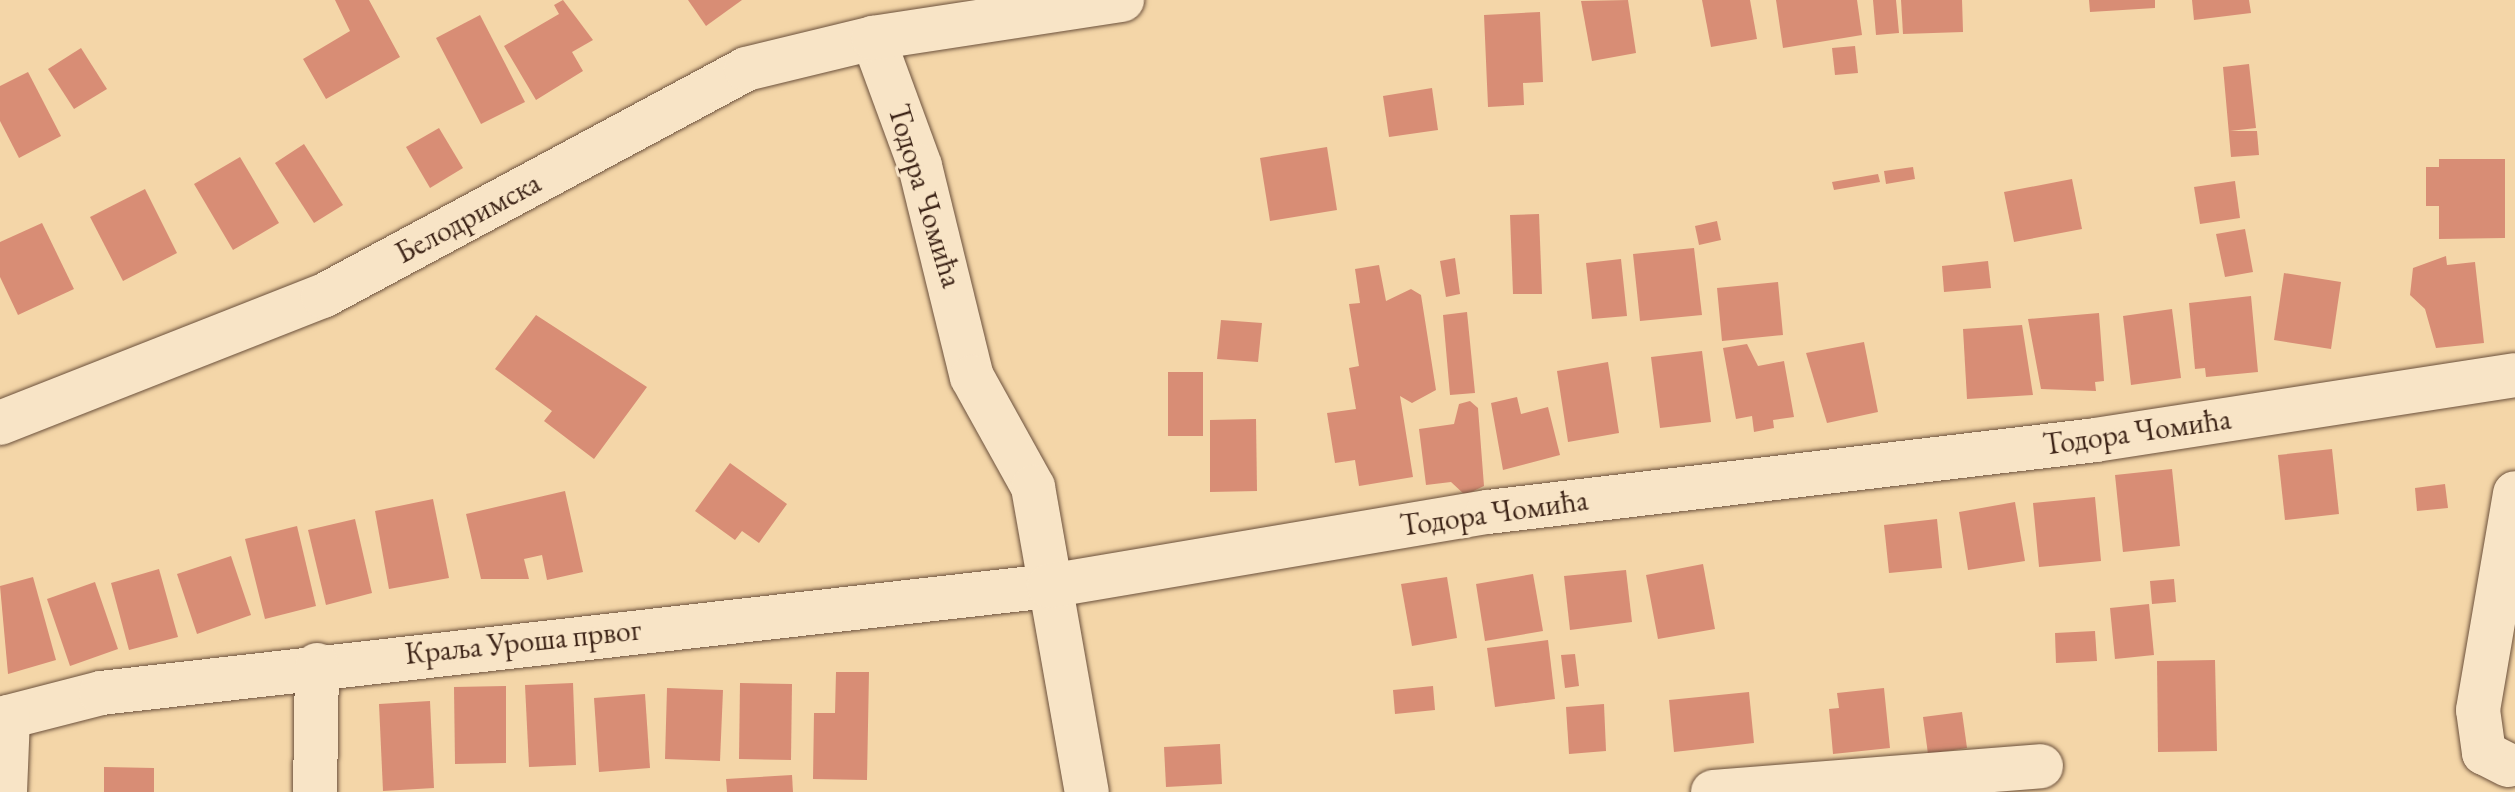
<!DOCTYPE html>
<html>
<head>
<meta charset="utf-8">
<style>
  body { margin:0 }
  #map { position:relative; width:2515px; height:792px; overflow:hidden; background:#f4d6a8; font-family:"EB Garamond",serif }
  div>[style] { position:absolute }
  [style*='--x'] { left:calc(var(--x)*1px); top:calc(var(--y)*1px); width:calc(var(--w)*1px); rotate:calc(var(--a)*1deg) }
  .building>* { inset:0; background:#d88d75 }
  .roads { filter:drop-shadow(0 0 2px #6c513c) drop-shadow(0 0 2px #6c513c) }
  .minor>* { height:44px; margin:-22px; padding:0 22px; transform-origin:22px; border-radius:22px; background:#f8e4c6 }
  span { translate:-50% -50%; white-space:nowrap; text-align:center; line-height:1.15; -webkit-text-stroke:6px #f8e4c6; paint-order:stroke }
  .street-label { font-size:30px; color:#3e2518 }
</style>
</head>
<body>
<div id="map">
  <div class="building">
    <div style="clip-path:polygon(335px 0,369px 0,400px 57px,326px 99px,303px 59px,350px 31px)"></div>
    <div style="clip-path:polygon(563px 0,593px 40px,572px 52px,583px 71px,536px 100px,504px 46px,559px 14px,554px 5px)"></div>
    <div style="clip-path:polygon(688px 0,742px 0,706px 26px)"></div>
    <div style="clip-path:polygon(1628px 0,1636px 53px,1592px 61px,1581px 1px)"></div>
    <div style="clip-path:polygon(1702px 0,1750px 0,1757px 39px,1711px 47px)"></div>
    <div style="clip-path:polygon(1776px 0,1857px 0,1862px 35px,1783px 48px)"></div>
    <div style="clip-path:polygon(1873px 0,1896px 0,1899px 33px,1876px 35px)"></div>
    <div style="clip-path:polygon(1901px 0,1962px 0,1963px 32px,1903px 34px)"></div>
    <div style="clip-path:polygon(2089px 0,2155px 0,2155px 8px,2090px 12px)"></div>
    <div style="clip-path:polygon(2192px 0,2249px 0,2251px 13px,2194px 20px)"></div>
    <div style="clip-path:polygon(1540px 12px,1543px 82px,1523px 83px,1524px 105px,1488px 107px,1484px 15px)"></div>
    <div style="clip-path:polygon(480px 15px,525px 102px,481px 124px,436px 38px)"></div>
    <div style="clip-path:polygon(1855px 46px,1858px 73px,1835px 75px,1832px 48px)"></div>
    <div style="clip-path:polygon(81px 48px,107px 89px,74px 109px,48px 69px)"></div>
    <div style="clip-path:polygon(2249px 64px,2256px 128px,2230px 131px,2257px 131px,2259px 155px,2231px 157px,2223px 67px)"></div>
    <div style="clip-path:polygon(28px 72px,61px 136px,19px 158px,0 121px,0 86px)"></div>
    <div style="clip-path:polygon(1432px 88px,1438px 130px,1389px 137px,1383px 96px)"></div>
    <div style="clip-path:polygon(439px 128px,463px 168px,430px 188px,406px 147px)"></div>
    <div style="clip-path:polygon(304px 144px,343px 205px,314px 223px,275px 163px)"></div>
    <div style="clip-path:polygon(1327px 147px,1337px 210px,1270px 221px,1260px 158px)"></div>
    <div style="clip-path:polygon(240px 157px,279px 223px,233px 250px,194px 184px)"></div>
    <div style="clip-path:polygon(2439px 159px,2505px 159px,2505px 238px,2439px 239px,2439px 206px,2426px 206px,2426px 167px,2439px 167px)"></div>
    <div style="clip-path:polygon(1913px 167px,1915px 179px,1886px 184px,1884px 171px)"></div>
    <div style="clip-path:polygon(1878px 174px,1880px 182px,1834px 190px,1832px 182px)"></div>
    <div style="clip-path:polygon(2072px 179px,2082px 229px,2014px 242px,2004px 192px)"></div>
    <div style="clip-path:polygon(2235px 181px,2240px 218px,2200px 224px,2194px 187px)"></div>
    <div style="clip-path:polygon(145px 189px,177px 253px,123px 281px,90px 217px)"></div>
    <div style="clip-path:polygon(1539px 214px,1542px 294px,1513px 294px,1510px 215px)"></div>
    <div style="clip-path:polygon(1717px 221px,1721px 240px,1699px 245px,1695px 226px)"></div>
    <div style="clip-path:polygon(42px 223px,74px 289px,18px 315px,0 277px,0 242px)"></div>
    <div style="clip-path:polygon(2245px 229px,2253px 272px,2225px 277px,2216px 234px)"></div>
    <div style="clip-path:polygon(1694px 248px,1702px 315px,1640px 321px,1633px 254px)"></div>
    <div style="clip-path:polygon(2446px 256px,2447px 265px,2475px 262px,2484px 343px,2436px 348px,2425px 309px,2410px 295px,2413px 268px)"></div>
    <div style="clip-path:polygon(1455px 258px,1460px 294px,1446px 297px,1440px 261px)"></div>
    <div style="clip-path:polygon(1621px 259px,1627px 316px,1592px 319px,1586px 263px)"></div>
    <div style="clip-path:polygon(1988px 261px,1991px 288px,1944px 292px,1942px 266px)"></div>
    <div style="clip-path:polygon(1379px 265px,1386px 301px,1411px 289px,1421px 295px,1436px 390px,1412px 403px,1400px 396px,1413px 477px,1359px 486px,1355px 460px,1335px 463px,1327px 413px,1356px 409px,1349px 368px,1359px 366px,1349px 304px,1360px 303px,1355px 269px)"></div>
    <div style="clip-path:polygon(2284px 273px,2341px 282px,2331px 349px,2274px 340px)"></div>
    <div style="clip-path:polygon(1778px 282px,1783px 335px,1722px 341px,1717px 288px)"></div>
    <div style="clip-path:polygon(2251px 296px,2258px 372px,2206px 377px,2205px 368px,2195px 369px,2189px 303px)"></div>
    <div style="clip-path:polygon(2172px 309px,2181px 378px,2131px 385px,2123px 316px)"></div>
    <div style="clip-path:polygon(1467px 312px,1475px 393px,1450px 395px,1443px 315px)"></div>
    <div style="clip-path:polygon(2099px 313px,2104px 381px,2095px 382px,2096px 391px,2041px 389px,2028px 319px)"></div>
    <div style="clip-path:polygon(536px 315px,647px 387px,594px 459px,544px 421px,552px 411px,495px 369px)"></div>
    <div style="clip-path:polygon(1221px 320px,1262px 323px,1258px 362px,1217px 359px)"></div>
    <div style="clip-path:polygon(2022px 325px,2033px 395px,1967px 399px,1963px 329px)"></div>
    <div style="clip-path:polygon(1864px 342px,1878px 412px,1827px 423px,1806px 353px)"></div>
    <div style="clip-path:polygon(1747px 344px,1758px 366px,1784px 361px,1794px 417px,1773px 420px,1774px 428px,1754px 432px,1752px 416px,1736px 419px,1723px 348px)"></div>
    <div style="clip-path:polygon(1702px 351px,1711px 422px,1660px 428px,1651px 357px)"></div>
    <div style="clip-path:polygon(1608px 362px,1619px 433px,1568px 442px,1557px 371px)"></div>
    <div style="clip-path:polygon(1168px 372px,1203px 372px,1203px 436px,1168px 436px)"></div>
    <div style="clip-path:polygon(1517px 397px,1521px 414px,1548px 407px,1560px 455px,1503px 470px,1491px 403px)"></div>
    <div style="clip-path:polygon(1470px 401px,1478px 408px,1484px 486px,1465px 495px,1451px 482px,1426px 485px,1419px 429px,1454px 424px,1459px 404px)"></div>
    <div style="clip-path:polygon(1256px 419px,1257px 491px,1210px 492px,1210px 420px)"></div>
    <div style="clip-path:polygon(2332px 449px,2339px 514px,2285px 520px,2278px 455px)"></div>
    <div style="clip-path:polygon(730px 463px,787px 504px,759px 543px,742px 531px,735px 540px,695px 511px)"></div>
    <div style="clip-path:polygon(2172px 469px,2180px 546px,2123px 552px,2115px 475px)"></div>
    <div style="clip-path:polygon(2445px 484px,2448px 508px,2417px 511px,2415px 488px)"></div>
    <div style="clip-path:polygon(565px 491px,583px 572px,547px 580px,542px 555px,524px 559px,529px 579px,481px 579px,466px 514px)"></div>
    <div style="clip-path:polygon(2095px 497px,2101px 561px,2039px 567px,2033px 503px)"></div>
    <div style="clip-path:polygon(433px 499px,449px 578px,389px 589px,375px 511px)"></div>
    <div style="clip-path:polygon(2015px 502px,2025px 561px,1968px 570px,1959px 512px)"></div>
    <div style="clip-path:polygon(355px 519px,372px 593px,326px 605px,308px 530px)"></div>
    <div style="clip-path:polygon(1937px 519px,1942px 568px,1889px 573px,1884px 525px)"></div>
    <div style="clip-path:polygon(297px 526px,316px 606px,265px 619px,245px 539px)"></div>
    <div style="clip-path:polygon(231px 556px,251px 615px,197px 634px,177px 574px)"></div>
    <div style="clip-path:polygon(1703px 564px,1715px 629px,1658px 639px,1646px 575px)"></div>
    <div style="clip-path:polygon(159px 569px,178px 637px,129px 650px,111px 583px)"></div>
    <div style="clip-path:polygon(1626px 570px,1632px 622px,1570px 630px,1564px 576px)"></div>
    <div style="clip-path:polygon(1533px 574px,1543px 631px,1485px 641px,1476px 584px)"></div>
    <div style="clip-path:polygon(33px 577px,56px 660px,8px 674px,0 586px)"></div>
    <div style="clip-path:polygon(1447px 577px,1457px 638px,1412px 646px,1401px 584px)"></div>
    <div style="clip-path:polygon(2174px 579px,2176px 602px,2152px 604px,2150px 581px)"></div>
    <div style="clip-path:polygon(95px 582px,118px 649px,70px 666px,47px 599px)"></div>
    <div style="clip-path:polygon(2149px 604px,2154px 655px,2115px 659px,2110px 608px)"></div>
    <div style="clip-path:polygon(2095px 631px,2097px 661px,2056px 663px,2055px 633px)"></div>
    <div style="clip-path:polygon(1548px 640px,1555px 699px,1495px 707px,1487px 648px)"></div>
    <div style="clip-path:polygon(1575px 654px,1579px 686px,1565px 688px,1561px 655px)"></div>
    <div style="clip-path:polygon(2215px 660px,2217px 751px,2158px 752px,2157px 661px)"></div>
    <div style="clip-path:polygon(836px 672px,869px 672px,867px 780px,813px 779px,814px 713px,835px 713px)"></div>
    <div style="clip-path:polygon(573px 683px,576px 765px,529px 767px,525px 685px)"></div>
    <div style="clip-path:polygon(740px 683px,792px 684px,791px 760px,739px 759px)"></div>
    <div style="clip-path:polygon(506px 686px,506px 763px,455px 764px,454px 687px)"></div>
    <div style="clip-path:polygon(1433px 686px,1435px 710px,1395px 714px,1393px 690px)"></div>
    <div style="clip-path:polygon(667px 688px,723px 690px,720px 761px,665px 759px)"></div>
    <div style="clip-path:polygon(1884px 688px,1890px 748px,1833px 754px,1829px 709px,1839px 708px,1837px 693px)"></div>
    <div style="clip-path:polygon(1749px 692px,1754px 743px,1674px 752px,1669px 700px)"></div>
    <div style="clip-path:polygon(645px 694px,650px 768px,599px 772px,594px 698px)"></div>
    <div style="clip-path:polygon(430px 701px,434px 788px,383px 791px,379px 704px)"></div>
    <div style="clip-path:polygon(1604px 704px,1606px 751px,1569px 754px,1566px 707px)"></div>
    <div style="clip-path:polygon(1962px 712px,1967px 748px,1928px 754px,1923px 717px)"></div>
    <div style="clip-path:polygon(1220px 744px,1222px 784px,1166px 787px,1164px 747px)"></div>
    <div style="clip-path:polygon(104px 767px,154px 768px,154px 792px,104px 792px)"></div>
    <div style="clip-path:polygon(792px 775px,793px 792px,727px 792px,726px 779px)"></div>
  </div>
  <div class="roads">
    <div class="minor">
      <div style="--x:873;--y:38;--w:136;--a:69.8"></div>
      <div style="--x:920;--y:166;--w:217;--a:76.2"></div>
      <div style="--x:972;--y:377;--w:126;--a:61"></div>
      <div style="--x:1033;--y:487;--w:310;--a:80"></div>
      <div style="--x:0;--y:423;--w:347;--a:-21.5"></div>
      <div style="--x:323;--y:296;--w:480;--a:-28.2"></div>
      <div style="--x:746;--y:69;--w:131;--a:-13.7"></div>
      <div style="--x:873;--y:38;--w:252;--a:-8.7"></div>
      <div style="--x:0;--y:719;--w:104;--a:-14.4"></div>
      <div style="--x:101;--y:693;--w:954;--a:-6.44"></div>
      <div style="--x:1049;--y:586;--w:445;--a:-9.6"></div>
      <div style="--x:1488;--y:512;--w:612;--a:-6.75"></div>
      <div style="--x:2096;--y:440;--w:424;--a:-8.8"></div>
      <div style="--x:2508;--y:765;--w:27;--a:-153"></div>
      <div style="--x:2484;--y:753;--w:43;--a:-97.9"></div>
      <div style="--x:2478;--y:710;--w:220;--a:-80.3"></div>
      <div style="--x:5;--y:792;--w:75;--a:-87.7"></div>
      <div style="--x:315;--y:792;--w:127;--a:-89.1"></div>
      <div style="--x:1713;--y:792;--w:329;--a:-4.5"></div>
    </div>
  </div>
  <div class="street-label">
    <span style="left:925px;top:196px;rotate:73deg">Тодора Чомића</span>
    <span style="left:468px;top:218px;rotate:-28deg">Белодримска</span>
    <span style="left:2137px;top:432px;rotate:-8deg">Тодора Чомића</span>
    <span style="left:1494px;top:513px;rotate:-8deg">Тодора Чомића</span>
    <span style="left:523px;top:642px;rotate:-6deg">Краља Уроша првог</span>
  </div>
</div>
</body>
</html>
